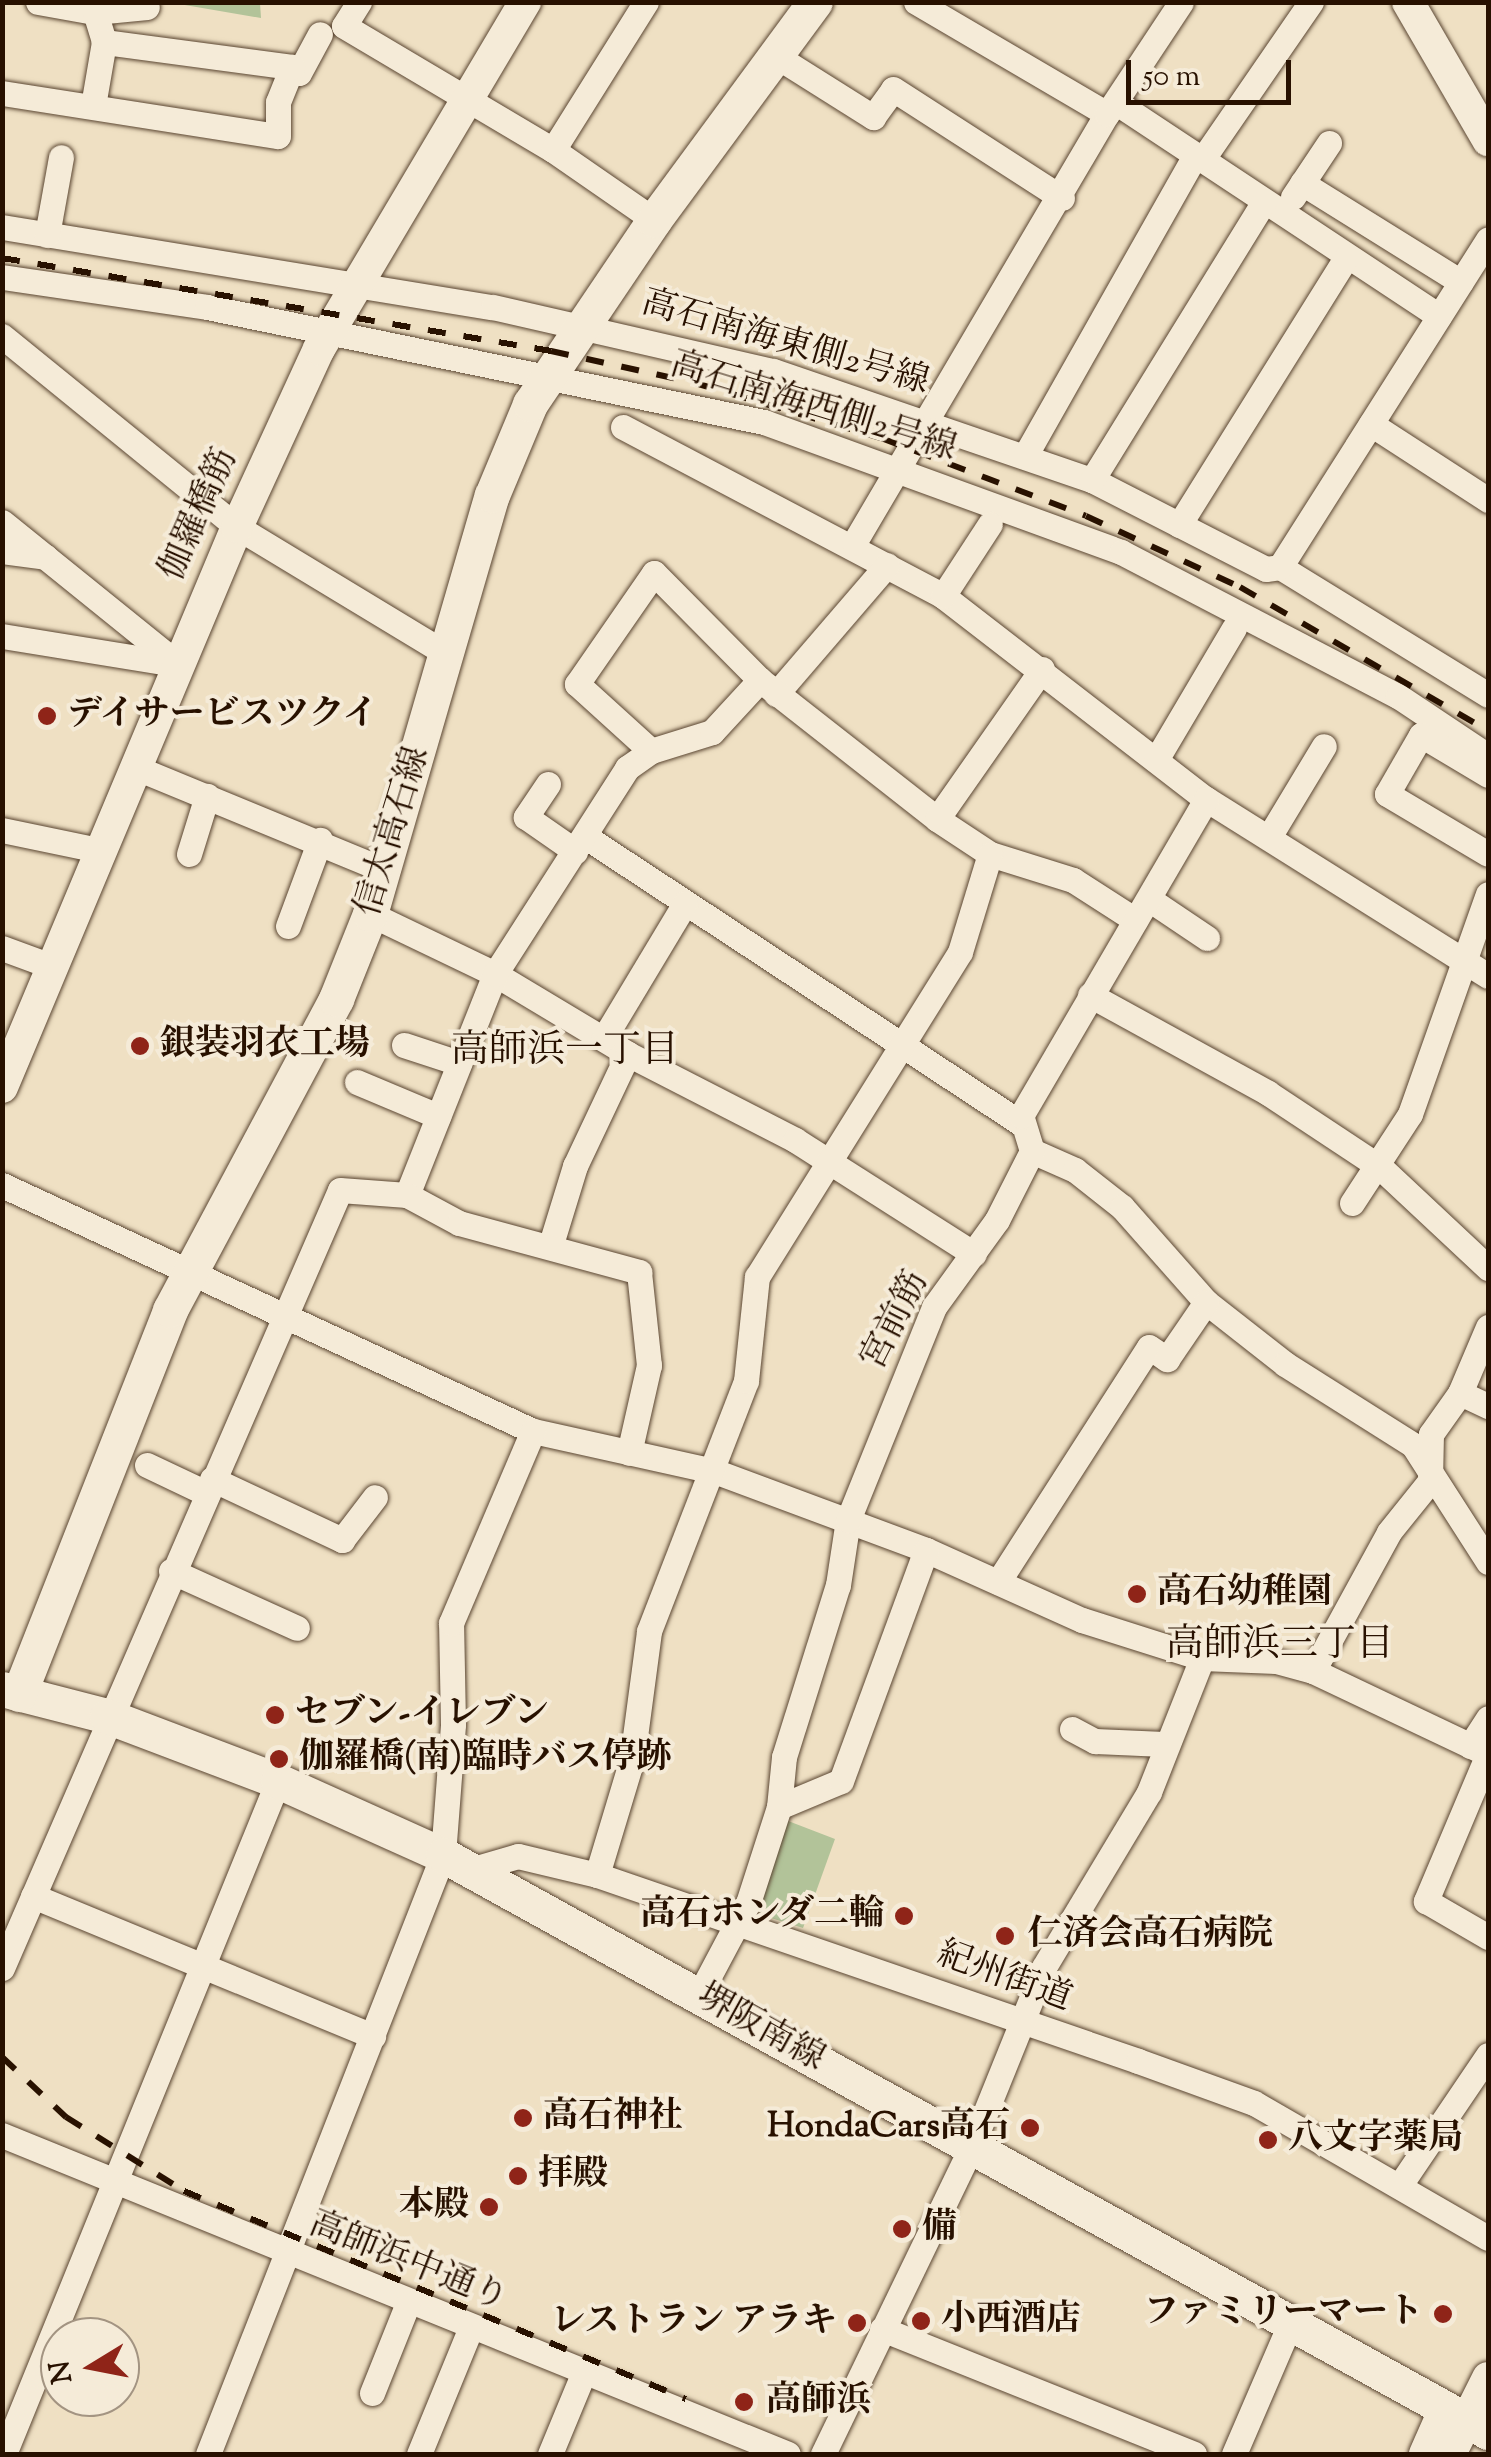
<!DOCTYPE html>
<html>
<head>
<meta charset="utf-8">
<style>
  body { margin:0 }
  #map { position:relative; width:1491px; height:2457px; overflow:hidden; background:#efe0c3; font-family:"Sorts Mill Goudy","Noto Serif JP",serif }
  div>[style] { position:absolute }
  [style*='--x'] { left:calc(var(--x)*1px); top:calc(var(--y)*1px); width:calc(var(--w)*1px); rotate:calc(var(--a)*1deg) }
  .green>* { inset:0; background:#b2c399 }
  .roads { filter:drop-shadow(0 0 2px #5a4531) drop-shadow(0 0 2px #5a4531) }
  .minor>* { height:25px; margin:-12.5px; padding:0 12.5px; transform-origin:12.5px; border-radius:12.5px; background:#f5ebd8 }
  .tertiary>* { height:32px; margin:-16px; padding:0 16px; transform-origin:16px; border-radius:16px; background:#f5ebd8 }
  .secondary>* { height:35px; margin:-17.5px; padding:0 17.5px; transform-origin:17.5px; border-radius:17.5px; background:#f5ebd8 }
  .rail>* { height:6px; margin-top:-3px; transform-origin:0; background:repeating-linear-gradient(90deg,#281100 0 18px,transparent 0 36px) }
  .dots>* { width:28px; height:28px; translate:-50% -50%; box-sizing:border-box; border:5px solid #f5ebd8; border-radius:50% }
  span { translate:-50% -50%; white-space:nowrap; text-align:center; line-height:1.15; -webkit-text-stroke:8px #f5ebd8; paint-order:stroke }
  .street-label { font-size:35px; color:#281100 }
  .poi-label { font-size:35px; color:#281100; font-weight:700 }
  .left { translate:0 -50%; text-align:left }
  .right { translate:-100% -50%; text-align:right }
  .neighbourhood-label { font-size:38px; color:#281100 }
  .frame { position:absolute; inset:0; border:5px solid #281100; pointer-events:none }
  .north { position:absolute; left:40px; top:2317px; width:100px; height:100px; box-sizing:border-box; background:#f5ebd8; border:2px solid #a39482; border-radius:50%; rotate:260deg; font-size:28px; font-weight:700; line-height:40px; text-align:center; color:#281100 }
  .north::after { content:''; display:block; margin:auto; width:35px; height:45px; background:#8f2418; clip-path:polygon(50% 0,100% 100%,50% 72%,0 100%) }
  .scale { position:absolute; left:1126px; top:60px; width:165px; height:45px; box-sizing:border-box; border:5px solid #281100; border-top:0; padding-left:12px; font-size:30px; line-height:35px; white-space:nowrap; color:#281100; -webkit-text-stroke:8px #f5ebd8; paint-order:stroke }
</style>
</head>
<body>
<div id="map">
  <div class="green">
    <div style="clip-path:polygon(260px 3px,261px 18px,179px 4px,183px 2px)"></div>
    <div style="clip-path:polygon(783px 1819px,835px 1839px,803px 1928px,761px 1915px,755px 1905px)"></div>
  </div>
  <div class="roads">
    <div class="minor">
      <div style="--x:38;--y:2;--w:58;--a:10"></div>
      <div style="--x:95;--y:12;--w:31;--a:73"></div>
      <div style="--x:359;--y:2;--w:28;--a:122"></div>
      <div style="--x:344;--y:26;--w:243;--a:30.7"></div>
      <div style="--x:553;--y:150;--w:123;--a:34.7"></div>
      <div style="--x:916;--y:2;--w:221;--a:30.4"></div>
      <div style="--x:95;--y:12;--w:52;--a:-5.5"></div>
      <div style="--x:776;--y:56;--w:115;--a:32.2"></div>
      <div style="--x:873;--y:117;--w:34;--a:-54"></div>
      <div style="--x:893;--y:89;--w:201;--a:32.8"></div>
      <div style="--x:292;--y:67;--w:9;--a:41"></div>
      <div style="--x:299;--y:73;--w:44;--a:-61.7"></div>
      <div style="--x:2;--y:93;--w:279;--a:8.9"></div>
      <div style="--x:278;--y:136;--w:34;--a:-90"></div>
      <div style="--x:278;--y:102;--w:38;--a:-68"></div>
      <div style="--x:292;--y:67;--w:190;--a:-172.4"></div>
      <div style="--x:104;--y:42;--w:65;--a:99.8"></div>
      <div style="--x:1117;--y:103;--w:386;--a:33.5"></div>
      <div style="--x:553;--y:150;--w:175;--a:-57.9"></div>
      <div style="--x:1202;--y:160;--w:192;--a:-55.4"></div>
      <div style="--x:1302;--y:183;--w:187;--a:31.9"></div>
      <div style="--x:1293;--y:197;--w:65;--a:-56.3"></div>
      <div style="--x:2;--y:227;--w:497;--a:9.3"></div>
      <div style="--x:493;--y:307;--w:287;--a:12.9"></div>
      <div style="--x:773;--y:371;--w:337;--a:18.9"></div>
      <div style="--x:1092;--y:480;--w:195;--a:27.1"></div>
      <div style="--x:1266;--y:569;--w:14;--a:-8"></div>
      <div style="--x:1280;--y:567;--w:244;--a:31.6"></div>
      <div style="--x:47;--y:235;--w:79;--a:-79.8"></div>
      <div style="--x:2;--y:277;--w:207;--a:8.3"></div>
      <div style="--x:207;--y:307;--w:569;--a:11.67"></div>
      <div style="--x:764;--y:422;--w:380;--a:20"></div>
      <div style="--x:1121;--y:552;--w:312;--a:27.5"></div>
      <div style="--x:1398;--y:696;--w:108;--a:33.7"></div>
      <div style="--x:2;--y:336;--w:303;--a:39.1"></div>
      <div style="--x:237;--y:527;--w:245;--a:31.2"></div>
      <div style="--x:1371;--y:424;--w:140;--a:33"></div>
      <div style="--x:623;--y:427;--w:362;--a:27.8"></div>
      <div style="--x:943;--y:596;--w:332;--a:37.7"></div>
      <div style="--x:1206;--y:799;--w:333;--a:32.1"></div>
      <div style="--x:1025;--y:456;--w:345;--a:-60.5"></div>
      <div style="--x:1092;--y:480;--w:327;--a:-58.3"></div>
      <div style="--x:2;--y:522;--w:228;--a:38.9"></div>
      <div style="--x:1179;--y:525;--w:317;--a:-58"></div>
      <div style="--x:854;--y:543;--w:498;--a:-59.5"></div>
      <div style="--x:1107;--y:114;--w:134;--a:-56.5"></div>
      <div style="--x:2;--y:551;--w:44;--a:7.8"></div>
      <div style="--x:1280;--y:567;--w:388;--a:-57.6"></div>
      <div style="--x:943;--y:596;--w:86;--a:-56.9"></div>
      <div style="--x:2;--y:636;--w:175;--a:9.2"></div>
      <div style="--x:776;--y:694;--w:170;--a:-49.3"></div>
      <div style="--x:651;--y:751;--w:100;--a:-137.8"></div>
      <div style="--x:577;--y:684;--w:135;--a:-55.3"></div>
      <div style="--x:654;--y:573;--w:151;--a:45.3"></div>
      <div style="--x:760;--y:680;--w:225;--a:38.1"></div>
      <div style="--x:937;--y:819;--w:64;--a:33.4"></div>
      <div style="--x:990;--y:854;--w:87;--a:17.4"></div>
      <div style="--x:1073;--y:880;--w:74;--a:32.8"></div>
      <div style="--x:1156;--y:760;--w:153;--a:-59.4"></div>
      <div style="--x:139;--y:769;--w:267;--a:22.4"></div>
      <div style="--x:1488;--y:775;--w:78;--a:-149.2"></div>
      <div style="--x:1421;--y:735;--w:68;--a:120"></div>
      <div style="--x:1387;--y:794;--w:117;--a:30.7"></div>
      <div style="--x:548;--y:784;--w:40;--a:124"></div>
      <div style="--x:526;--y:817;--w:60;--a:34.8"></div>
      <div style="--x:937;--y:819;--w:183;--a:-55"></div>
      <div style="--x:2;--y:830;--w:103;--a:11.7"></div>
      <div style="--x:586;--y:837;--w:522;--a:33.36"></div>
      <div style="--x:1269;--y:837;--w:106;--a:-58.9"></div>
      <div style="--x:189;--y:854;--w:61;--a:-72.8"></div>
      <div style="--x:1149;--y:899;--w:70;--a:33.9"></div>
      <div style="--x:370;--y:914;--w:139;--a:25.6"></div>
      <div style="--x:495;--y:974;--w:155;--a:31"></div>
      <div style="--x:628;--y:1054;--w:188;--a:27.2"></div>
      <div style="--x:795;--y:1140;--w:212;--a:32.5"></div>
      <div style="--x:288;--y:926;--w:92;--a:-69.6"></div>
      <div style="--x:2;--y:948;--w:55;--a:20.1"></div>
      <div style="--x:1090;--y:995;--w:203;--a:28.8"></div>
      <div style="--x:1268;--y:1093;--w:134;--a:33.5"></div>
      <div style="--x:1380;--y:1167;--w:148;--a:43.1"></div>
      <div style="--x:604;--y:1038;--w:157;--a:-59"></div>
      <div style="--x:404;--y:1045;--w:58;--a:18.1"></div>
      <div style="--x:357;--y:1082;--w:88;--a:22.8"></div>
      <div style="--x:1032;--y:1151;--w:47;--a:23.8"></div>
      <div style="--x:1075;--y:1170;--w:60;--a:38.2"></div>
      <div style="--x:1122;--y:1207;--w:127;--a:48.5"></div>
      <div style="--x:1206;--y:1302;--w:100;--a:38.1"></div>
      <div style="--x:1285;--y:1364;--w:151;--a:32.3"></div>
      <div style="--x:1413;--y:1445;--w:139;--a:57.3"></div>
      <div style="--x:2;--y:1185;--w:585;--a:24.86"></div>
      <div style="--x:533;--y:1431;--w:185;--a:12.5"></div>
      <div style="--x:714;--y:1471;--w:226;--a:20.4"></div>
      <div style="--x:926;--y:1550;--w:171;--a:24.2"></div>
      <div style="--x:1082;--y:1620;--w:126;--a:17.6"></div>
      <div style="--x:1202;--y:1658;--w:74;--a:2.3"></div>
      <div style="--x:1276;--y:1661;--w:38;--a:15"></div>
      <div style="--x:1313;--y:1671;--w:194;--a:25.4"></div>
      <div style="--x:1488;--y:1754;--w:160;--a:112.9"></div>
      <div style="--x:1426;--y:1901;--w:72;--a:30.1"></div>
      <div style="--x:407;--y:1195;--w:238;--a:-68.3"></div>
      <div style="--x:495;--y:974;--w:245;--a:-57.3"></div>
      <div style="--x:627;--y:768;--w:29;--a:-35"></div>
      <div style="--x:651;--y:751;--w:64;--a:-17.3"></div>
      <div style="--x:712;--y:732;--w:71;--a:-47.3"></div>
      <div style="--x:1352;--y:1203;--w:106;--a:-56.9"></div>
      <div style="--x:1410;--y:1114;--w:233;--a:-70.5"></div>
      <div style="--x:551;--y:1244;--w:82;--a:-72.9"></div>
      <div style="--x:575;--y:1166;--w:124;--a:-64.7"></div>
      <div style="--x:1460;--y:1393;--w:31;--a:25"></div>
      <div style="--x:147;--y:1465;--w:65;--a:25.4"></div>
      <div style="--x:212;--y:1479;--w:144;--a:25.1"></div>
      <div style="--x:342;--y:1540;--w:54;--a:-52.5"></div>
      <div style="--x:171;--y:1571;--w:138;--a:24.3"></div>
      <div style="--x:998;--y:1582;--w:279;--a:-57.3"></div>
      <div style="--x:1149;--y:1347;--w:22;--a:34"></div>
      <div style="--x:1167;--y:1359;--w:69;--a:-55.6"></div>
      <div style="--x:1313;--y:1671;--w:158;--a:-61.3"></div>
      <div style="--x:1389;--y:1532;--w:65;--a:-51.2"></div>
      <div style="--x:1430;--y:1481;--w:47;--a:-88.8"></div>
      <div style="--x:1431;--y:1434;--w:50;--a:-54.7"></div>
      <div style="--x:1460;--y:1393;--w:72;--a:-67"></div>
      <div style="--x:1072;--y:1729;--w:26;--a:28"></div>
      <div style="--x:1095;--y:1741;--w:69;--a:2.5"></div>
      <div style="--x:1470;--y:1746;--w:33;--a:-57"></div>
      <div style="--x:779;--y:1807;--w:67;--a:-22.8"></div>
      <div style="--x:841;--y:1781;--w:246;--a:-69.8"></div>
      <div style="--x:470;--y:1870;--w:50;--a:-16.3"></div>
      <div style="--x:518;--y:1856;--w:81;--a:13.5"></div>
      <div style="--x:597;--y:1875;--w:572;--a:18.97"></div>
      <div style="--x:1138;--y:2061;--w:123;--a:19.9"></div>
      <div style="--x:1254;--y:2103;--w:270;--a:30"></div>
      <div style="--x:597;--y:1875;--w:121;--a:-73.2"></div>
      <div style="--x:632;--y:1759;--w:129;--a:-82.4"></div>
      <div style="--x:649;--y:1631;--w:268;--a:-68.8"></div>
      <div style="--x:746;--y:1381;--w:105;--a:-84"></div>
      <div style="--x:757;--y:1277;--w:383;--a:-58"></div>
      <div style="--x:960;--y:952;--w:102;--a:-73"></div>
      <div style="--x:33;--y:1896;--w:368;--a:22.4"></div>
      <div style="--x:2;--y:1968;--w:848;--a:-66.52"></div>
      <div style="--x:340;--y:1190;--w:67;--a:4.3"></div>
      <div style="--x:407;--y:1195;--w:59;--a:28.3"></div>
      <div style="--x:459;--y:1223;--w:187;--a:15.2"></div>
      <div style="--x:639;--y:1272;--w:94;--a:83.9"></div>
      <div style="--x:649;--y:1365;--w:90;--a:102.8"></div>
      <div style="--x:699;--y:1995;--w:104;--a:-62"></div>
      <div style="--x:748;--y:1903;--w:101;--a:-72.1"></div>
      <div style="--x:779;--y:1807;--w:50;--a:-84.3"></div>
      <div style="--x:784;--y:1757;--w:180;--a:-72.6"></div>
      <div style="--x:838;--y:1585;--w:66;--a:-81.3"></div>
      <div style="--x:848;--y:1520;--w:230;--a:-68"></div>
      <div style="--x:934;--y:1307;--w:107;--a:-54.1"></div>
      <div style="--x:997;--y:1220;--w:77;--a:-63.1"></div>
      <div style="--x:1032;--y:1151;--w:37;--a:-107"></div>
      <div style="--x:1021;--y:1116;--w:367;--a:-59.7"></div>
      <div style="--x:2;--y:2135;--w:848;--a:22.09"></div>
      <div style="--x:1400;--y:2185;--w:157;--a:-55.9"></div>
      <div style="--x:882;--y:2329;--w:336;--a:21.8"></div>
      <div style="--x:372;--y:2393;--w:97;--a:-68.2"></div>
      <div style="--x:4;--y:2454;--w:727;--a:-67.85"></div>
      <div style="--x:208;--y:2454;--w:643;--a:-68.58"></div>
      <div style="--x:443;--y:1855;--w:131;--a:-85.6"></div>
      <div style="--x:453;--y:1724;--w:101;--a:-91.1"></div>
      <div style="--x:451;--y:1623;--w:209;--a:-66.9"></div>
      <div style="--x:419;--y:2454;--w:137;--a:-67.7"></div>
      <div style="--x:550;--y:2454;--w:89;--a:-67.5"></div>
      <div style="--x:823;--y:2454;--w:340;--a:-64.2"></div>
      <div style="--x:971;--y:2148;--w:195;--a:-68"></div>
      <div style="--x:1044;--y:1967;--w:204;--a:-59"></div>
      <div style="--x:1149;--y:1792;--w:144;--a:-68.4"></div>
      <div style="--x:1234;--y:2454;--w:142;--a:-66.7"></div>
    </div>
    <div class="tertiary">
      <div style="--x:1408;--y:2;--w:160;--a:59.9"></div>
      <div style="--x:2;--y:1087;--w:607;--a:-67.23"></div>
      <div style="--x:237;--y:527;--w:196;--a:-65.3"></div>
      <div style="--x:319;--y:349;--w:404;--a:-59.3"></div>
      <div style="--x:1425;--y:2454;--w:47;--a:-66.2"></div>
      <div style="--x:1450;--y:2454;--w:85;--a:-63.4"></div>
    </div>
    <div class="secondary">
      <div style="--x:2;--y:1689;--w:108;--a:14.4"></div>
      <div style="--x:107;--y:1716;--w:183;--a:20.8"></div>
      <div style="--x:278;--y:1781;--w:181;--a:24.2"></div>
      <div style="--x:443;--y:1855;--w:1194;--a:28.91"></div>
      <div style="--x:19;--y:1694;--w:413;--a:-68.5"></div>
      <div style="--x:170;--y:1310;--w:353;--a:-61.9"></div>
      <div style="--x:336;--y:999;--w:92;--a:-68.2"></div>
      <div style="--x:370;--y:914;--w:436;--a:-73.8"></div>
      <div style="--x:492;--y:495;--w:99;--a:-67.3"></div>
      <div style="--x:530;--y:404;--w:222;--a:-56"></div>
      <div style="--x:654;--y:220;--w:271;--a:-53.6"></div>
    </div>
  </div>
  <div class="rail">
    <div style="--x:2;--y:258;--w:557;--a:9.61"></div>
    <div style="--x:551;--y:351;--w:148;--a:12.5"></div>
    <div style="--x:695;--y:383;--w:194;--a:16.5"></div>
    <div style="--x:881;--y:438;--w:219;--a:20.8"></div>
    <div style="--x:1086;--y:516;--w:170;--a:24.8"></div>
    <div style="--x:1240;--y:587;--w:287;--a:30.1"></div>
    <div style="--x:2;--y:2057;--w:88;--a:43.2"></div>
    <div style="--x:66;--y:2117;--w:139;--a:32.1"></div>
    <div style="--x:184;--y:2191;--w:543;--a:22.51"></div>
  </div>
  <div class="dots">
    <div style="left:47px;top:716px;background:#8f2418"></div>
    <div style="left:140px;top:1046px;background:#8f2418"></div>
    <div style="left:1137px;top:1594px;background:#8f2418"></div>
    <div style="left:275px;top:1715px;background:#8f2418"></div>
    <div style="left:279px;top:1759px;background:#8f2418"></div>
    <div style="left:904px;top:1916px;background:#8f2418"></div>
    <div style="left:1005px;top:1936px;background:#8f2418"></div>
    <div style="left:523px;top:2118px;background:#8f2418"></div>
    <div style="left:1030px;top:2128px;background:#8f2418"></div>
    <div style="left:1268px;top:2140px;background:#8f2418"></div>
    <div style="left:518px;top:2176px;background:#8f2418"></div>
    <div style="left:489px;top:2207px;background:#8f2418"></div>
    <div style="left:902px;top:2229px;background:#8f2418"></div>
    <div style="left:1443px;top:2314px;background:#8f2418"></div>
    <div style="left:921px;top:2321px;background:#8f2418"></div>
    <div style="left:857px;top:2323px;background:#8f2418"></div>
    <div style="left:744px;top:2402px;background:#8f2418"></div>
  </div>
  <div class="street-label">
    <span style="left:785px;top:344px;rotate:16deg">高石南海東側2号線</span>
    <span style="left:813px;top:408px;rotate:17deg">高石南海西側2号線</span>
    <span style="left:200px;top:515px;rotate:-66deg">伽羅橋筋</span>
    <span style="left:394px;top:832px;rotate:-73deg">信太高石線</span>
    <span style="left:896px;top:1321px;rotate:-63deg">宮前筋</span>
    <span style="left:1004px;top:1978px;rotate:20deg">紀州街道</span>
    <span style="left:760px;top:2029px;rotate:29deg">堺阪南線</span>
    <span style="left:408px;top:2263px;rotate:22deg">高師浜中通り</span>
  </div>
  <div class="poi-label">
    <span class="left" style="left:67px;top:716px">デイサービスツクイ</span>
    <span class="left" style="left:160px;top:1046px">銀装羽衣工場</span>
    <span class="left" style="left:1157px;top:1594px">高石幼稚園</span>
    <span class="left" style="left:295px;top:1715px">セブン-イレブン</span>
    <span class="left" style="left:299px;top:1759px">伽羅橋(南)臨時バス停跡</span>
    <span class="right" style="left:884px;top:1916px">高石ホンダ二輪</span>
    <span class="left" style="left:1028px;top:1936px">仁済会高石病院</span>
    <span class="left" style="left:543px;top:2118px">高石神社</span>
    <span class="right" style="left:1010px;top:2128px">HondaCars高石</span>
    <span class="left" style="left:1288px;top:2140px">八文字薬局</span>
    <span class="left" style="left:538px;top:2176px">拝殿</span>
    <span class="right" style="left:469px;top:2207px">本殿</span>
    <span class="left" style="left:922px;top:2229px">備</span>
    <span class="right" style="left:1423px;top:2314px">ファミリーマート</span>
    <span class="left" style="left:941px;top:2321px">小西酒店</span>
    <span class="right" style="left:837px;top:2323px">レストラン アラキ</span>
    <span class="left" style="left:766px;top:2402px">高師浜</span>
  </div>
  <div class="neighbourhood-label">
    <span style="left:565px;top:1053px">高師浜一丁目</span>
    <span style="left:1280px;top:1647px">高師浜三丁目</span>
  </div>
  <div class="frame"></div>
  <div class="north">N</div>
  <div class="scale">50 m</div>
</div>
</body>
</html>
